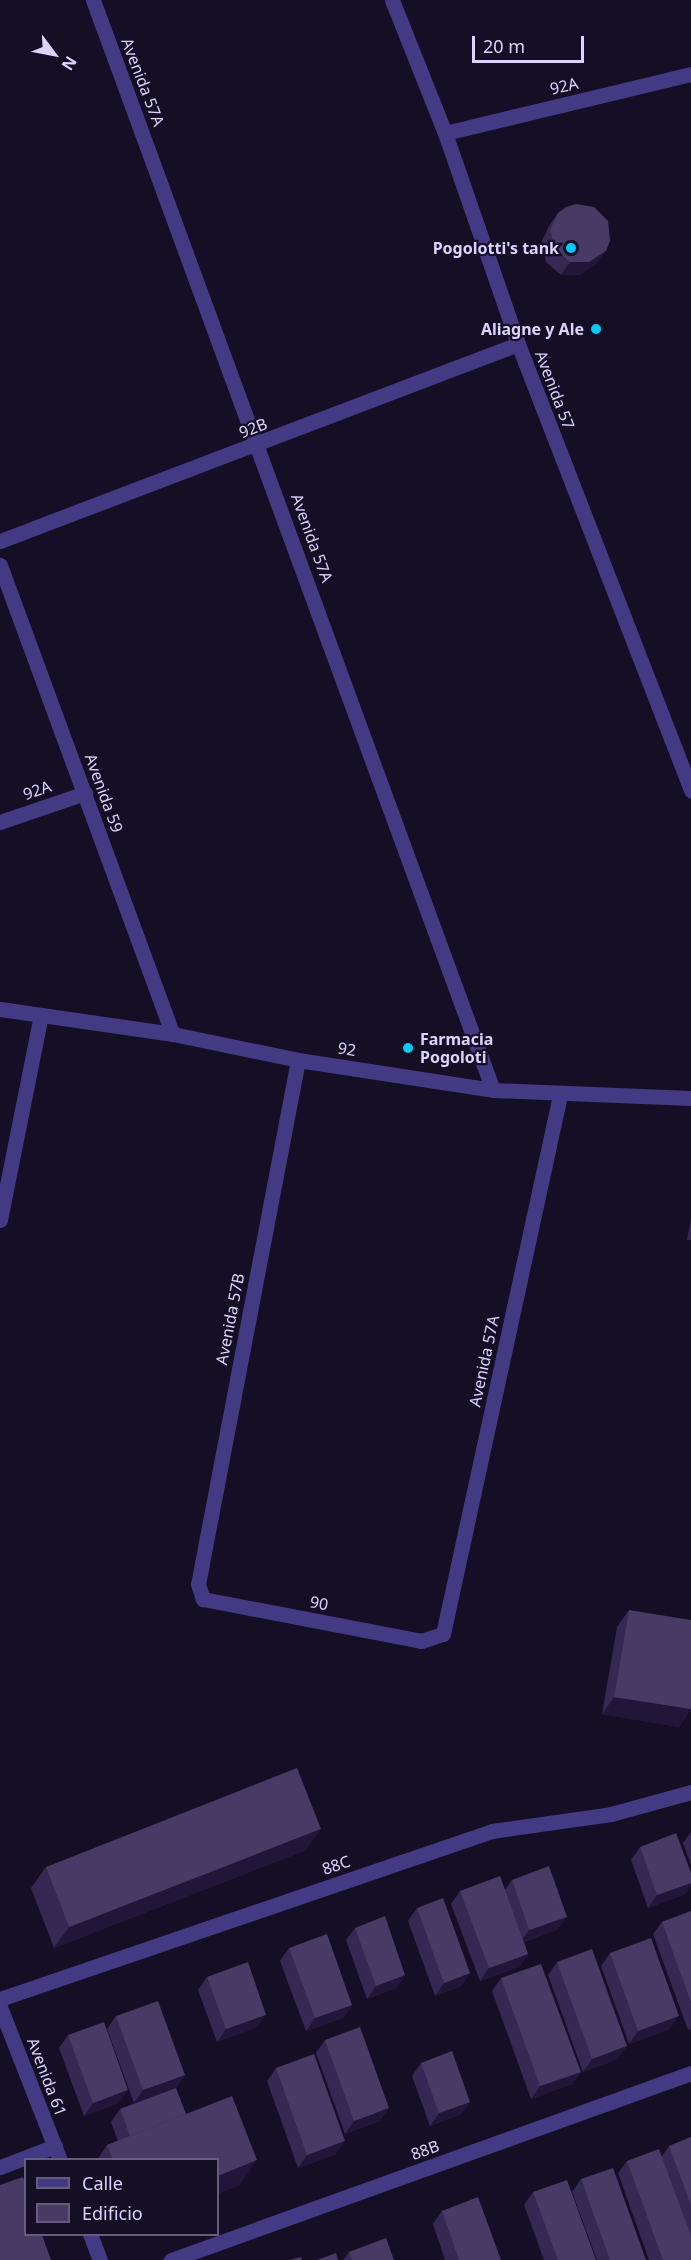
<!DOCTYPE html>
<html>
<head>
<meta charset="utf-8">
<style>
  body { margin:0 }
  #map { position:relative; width:691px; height:2260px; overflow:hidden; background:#150f25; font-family:"Noto Sans",sans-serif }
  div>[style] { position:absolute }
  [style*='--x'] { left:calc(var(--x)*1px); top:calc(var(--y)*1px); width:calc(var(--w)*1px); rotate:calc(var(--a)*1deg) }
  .minor>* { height:15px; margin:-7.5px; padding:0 7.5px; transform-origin:7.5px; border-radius:7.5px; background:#443a84 }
  .wall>* { inset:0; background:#352853 }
  .shaded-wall>* { inset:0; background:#201639 }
  .building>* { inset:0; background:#473a65 }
  .dots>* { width:16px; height:16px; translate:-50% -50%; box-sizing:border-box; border:3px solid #150f25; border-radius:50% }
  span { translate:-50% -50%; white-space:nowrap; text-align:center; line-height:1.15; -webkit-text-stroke:4.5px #150f25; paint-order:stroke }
  .street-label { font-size:16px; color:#dcd3ff }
  .poi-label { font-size:16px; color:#dcd3ff; font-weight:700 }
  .right { translate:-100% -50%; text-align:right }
  .left { translate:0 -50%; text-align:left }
  .legend { position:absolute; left:24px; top:2158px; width:195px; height:78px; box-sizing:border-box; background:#150f25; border:2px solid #655d7c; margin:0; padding:8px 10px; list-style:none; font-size:18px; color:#dcd3ff }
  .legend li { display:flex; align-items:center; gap:12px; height:30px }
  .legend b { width:30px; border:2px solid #655d7c }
  .north { position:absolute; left:24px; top:24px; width:60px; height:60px; -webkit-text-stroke:4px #150f25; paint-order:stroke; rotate:122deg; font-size:16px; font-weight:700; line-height:24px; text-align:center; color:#dcd3ff }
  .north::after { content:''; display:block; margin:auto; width:21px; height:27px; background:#dcd3ff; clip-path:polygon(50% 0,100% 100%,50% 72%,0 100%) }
  .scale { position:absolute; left:472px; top:36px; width:112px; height:27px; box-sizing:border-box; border:3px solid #dcd3ff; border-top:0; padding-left:8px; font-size:18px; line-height:21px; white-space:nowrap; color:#dcd3ff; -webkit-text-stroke:4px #150f25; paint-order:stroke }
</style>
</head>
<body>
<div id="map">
  <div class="minor">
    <div style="--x:93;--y:0;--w:1161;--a:69.85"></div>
    <div style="--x:392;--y:0;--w:143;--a:68.3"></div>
    <div style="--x:445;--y:133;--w:223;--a:70.9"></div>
    <div style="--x:518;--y:344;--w:479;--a:68.8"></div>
    <div style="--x:445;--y:133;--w:253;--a:-13.5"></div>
    <div style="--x:0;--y:541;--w:554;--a:-20.82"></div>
    <div style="--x:0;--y:565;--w:500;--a:69.8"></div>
    <div style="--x:0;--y:822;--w:90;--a:-18.8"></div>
    <div style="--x:0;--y:1009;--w:175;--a:8.2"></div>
    <div style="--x:173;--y:1034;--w:128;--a:11.7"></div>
    <div style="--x:298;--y:1060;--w:197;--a:8.7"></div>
    <div style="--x:493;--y:1090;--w:198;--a:2.3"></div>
    <div style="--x:298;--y:1060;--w:533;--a:100.8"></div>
    <div style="--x:198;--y:1584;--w:16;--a:72"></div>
    <div style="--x:203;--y:1599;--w:222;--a:10.9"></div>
    <div style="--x:421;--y:1641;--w:23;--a:-18"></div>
    <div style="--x:443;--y:1634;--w:552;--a:-77.75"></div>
    <div style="--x:0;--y:1220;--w:209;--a:-78.7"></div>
    <div style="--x:0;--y:1999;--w:520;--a:-18.85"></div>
    <div style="--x:492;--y:1831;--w:120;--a:-8.1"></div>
    <div style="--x:611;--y:1814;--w:83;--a:-15.4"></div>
    <div style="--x:0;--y:2007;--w:164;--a:68.6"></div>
    <div style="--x:0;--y:2167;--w:59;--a:-20.9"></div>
    <div style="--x:90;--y:2234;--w:28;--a:69"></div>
    <div style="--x:171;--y:2260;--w:553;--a:-19.78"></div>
  </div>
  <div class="wall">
    <div style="clip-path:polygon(558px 213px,597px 263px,580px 275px,561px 275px,546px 262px,541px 243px,549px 226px)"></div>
    <div style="clip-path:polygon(691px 1219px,691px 1240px,687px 1240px)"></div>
    <div style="clip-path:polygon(629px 1610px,691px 1709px,679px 1727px,602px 1714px,617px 1627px)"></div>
    <div style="clip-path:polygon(691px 1832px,691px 1865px,683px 1843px)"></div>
    <div style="clip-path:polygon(640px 1847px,691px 1873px,691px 1886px,685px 1894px,648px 1908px,631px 1860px)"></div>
    <div style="clip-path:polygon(306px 1850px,54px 1948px,31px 1888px,46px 1867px)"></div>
    <div style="clip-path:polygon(512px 1880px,558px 1929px,524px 1942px,528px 1954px,519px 1967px,480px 1981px,451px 1904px,460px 1891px,505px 1890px)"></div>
    <div style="clip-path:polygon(417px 1908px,470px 1973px,461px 1986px,435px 1996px,408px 1921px)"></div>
    <div style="clip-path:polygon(691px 1911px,691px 2029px,688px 2030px,653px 1934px,662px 1922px)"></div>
    <div style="clip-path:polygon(355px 1928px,405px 1975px,396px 1988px,367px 1999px,346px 1940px)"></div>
    <div style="clip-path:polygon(289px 1948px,352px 2005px,343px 2018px,306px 2031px,280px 1961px)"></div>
    <div style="clip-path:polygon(610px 1953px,670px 2029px,629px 2044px,601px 1966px)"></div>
    <div style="clip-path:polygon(557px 1962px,618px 2059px,583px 2072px,548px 1975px)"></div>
    <div style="clip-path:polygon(207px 1977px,257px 2027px,217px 2042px,198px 1990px)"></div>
    <div style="clip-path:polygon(501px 1978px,581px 2072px,572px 2084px,531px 2099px,492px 1991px)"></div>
    <div style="clip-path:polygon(116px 2016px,185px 2075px,176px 2088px,134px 2103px,107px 2029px)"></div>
    <div style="clip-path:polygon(68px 2035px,119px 2103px,84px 2116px,59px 2048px)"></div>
    <div style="clip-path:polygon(325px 2040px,380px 2121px,345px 2134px,316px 2053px)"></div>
    <div style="clip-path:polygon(421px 2063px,470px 2102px,461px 2114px,430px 2126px,412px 2076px)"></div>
    <div style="clip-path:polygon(276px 2068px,336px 2154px,298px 2168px,267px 2081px)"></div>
    <div style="clip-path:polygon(120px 2109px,186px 2114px,240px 2185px,218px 2160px,97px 2160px,107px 2145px,118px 2141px,111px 2122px)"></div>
    <div style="clip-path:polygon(691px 2137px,691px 2260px,649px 2260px,618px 2173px,627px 2161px,662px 2156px,669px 2146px)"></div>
    <div style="clip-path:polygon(581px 2179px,646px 2260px,597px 2260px,572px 2192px)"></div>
    <div style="clip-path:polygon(533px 2192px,596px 2260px,544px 2260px,524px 2205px)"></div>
    <div style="clip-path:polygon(442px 2211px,501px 2260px,445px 2260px,433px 2224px)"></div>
    <div style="clip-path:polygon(349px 2252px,394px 2260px,343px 2260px)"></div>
  </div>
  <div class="shaded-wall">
    <div style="clip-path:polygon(606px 251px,597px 263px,580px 275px,561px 275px,570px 262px)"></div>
    <div style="clip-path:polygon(614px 1697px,691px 1709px,679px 1727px,602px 1714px)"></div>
    <div style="clip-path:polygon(321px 1829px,306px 1850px,54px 1948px,69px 1927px)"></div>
    <div style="clip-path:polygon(691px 1883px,691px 1886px,685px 1894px,648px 1908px,657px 1895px)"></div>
    <div style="clip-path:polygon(567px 1917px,558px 1929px,520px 1943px,529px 1930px)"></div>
    <div style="clip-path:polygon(528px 1954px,519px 1967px,480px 1981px,489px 1968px)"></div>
    <div style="clip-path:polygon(470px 1973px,461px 1986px,435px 1996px,444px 1983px)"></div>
    <div style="clip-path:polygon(405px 1975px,396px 1988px,367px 1999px,376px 1986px)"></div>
    <div style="clip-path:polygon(352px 2005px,343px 2018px,306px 2031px,315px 2018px)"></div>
    <div style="clip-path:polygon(266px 2015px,257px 2027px,217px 2042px,226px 2029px)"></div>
    <div style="clip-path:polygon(679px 2016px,670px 2029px,629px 2044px,638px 2031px)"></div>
    <div style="clip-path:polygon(627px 2046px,618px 2059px,583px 2072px,592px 2059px)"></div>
    <div style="clip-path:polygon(581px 2072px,572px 2084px,531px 2099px,540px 2086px)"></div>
    <div style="clip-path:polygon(185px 2075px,176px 2088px,134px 2103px,143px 2090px)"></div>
    <div style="clip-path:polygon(128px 2090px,119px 2103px,84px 2116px,93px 2103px)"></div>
    <div style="clip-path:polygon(470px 2102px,461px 2114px,430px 2126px,439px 2113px)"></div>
    <div style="clip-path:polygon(389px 2108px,380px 2121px,345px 2134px,354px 2121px)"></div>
    <div style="clip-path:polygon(345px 2141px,336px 2154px,298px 2168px,307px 2155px)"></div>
    <div style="clip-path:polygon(257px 2160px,240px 2185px,218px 2194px,218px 2176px)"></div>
  </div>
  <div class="building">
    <div style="clip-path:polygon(576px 204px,594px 207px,608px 221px,610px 241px,606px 251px,589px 262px,570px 262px,555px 249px,550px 230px,558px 213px,566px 207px)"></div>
    <div style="clip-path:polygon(629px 1610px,691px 1620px,691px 1709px,614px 1697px)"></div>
    <div style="clip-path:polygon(297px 1768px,321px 1829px,69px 1927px,46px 1867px)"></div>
    <div style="clip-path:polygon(676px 1833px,691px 1873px,691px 1883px,657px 1895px,640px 1847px)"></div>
    <div style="clip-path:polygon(549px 1866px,567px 1917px,529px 1930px,512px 1880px)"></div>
    <div style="clip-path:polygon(500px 1876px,528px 1954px,489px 1968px,460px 1891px)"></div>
    <div style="clip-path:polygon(443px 1898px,470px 1973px,444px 1983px,417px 1908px)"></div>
    <div style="clip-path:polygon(691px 1911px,691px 2002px,662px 1922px)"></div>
    <div style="clip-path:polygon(385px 1916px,405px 1975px,376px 1986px,355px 1928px)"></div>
    <div style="clip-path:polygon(327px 1934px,352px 2005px,315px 2018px,289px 1948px)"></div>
    <div style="clip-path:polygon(651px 1938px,679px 2016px,638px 2031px,610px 1953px)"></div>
    <div style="clip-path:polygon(592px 1949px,627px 2046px,592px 2059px,557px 1962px)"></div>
    <div style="clip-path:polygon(248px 1962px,266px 2015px,226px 2029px,207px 1977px)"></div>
    <div style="clip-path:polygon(541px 1964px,581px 2072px,540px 2086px,501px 1978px)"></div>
    <div style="clip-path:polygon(158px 2001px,185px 2075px,143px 2090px,116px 2016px)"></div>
    <div style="clip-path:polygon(104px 2022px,128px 2090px,93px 2103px,68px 2035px)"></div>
    <div style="clip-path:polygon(360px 2027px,389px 2108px,354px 2121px,325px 2040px)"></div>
    <div style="clip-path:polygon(452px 2051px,470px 2102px,439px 2113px,421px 2063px)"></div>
    <div style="clip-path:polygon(314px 2054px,345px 2141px,307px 2155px,276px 2068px)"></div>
    <div style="clip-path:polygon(176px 2088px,186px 2114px,130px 2136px,120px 2109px)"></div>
    <div style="clip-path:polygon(232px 2096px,257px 2160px,218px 2176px,218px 2160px,113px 2160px,107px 2145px)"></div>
    <div style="clip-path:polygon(691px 2137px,691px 2205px,669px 2146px)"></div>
    <div style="clip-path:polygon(659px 2149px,691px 2236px,691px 2260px,663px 2260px,627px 2161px)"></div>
    <div style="clip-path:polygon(613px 2168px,646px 2260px,610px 2260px,581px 2179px)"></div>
    <div style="clip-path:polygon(23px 2177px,26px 2185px,26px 2235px,42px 2235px,51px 2260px,0 2260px,0 2185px)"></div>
    <div style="clip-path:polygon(567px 2180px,596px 2260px,558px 2260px,533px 2192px)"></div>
    <div style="clip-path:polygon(478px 2197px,501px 2260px,459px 2260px,442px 2211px)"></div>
    <div style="clip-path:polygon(386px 2238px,394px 2260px,352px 2260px,349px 2252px)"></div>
    <div style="clip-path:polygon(336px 2253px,338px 2260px,317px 2260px)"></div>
    <div style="clip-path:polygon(301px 2257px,302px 2260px,290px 2260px)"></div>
  </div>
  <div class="dots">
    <div style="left:571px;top:248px;background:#02cbfc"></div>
    <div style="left:596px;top:329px;background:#02cbfc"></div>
    <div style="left:408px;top:1048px;background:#02cbfc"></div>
  </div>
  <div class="street-label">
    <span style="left:143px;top:82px;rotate:69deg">Avenida 57A</span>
    <span style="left:564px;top:86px;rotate:-13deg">92A</span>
    <span style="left:555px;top:390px;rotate:69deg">Avenida 57</span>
    <span style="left:253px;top:428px;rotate:-21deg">92B</span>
    <span style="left:312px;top:538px;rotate:70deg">Avenida 57A</span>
    <span style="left:37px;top:790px;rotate:-19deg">92A</span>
    <span style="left:104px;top:793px;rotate:70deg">Avenida 59</span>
    <span style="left:347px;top:1049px;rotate:9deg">92</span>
    <span style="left:230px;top:1319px;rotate:-79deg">Avenida 57B</span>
    <span style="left:484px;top:1361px;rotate:-78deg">Avenida 57A</span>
    <span style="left:319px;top:1603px;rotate:11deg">90</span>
    <span style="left:336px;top:1865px;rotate:-19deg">88C</span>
    <span style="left:47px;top:2077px;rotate:69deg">Avenida 61</span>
    <span style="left:425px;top:2150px;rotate:-20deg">88B</span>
  </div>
  <div class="poi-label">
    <span class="right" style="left:559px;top:248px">Pogolotti's tank</span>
    <span class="right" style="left:584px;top:329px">Aliagne y Ale</span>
    <span class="left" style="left:420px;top:1048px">Farmacia<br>Pogoloti</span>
  </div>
  <ul class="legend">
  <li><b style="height:8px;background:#443a84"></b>Calle</li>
  <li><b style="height:16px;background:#473a65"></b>Edificio</li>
  </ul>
  <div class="north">N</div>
  <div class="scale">20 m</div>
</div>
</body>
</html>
